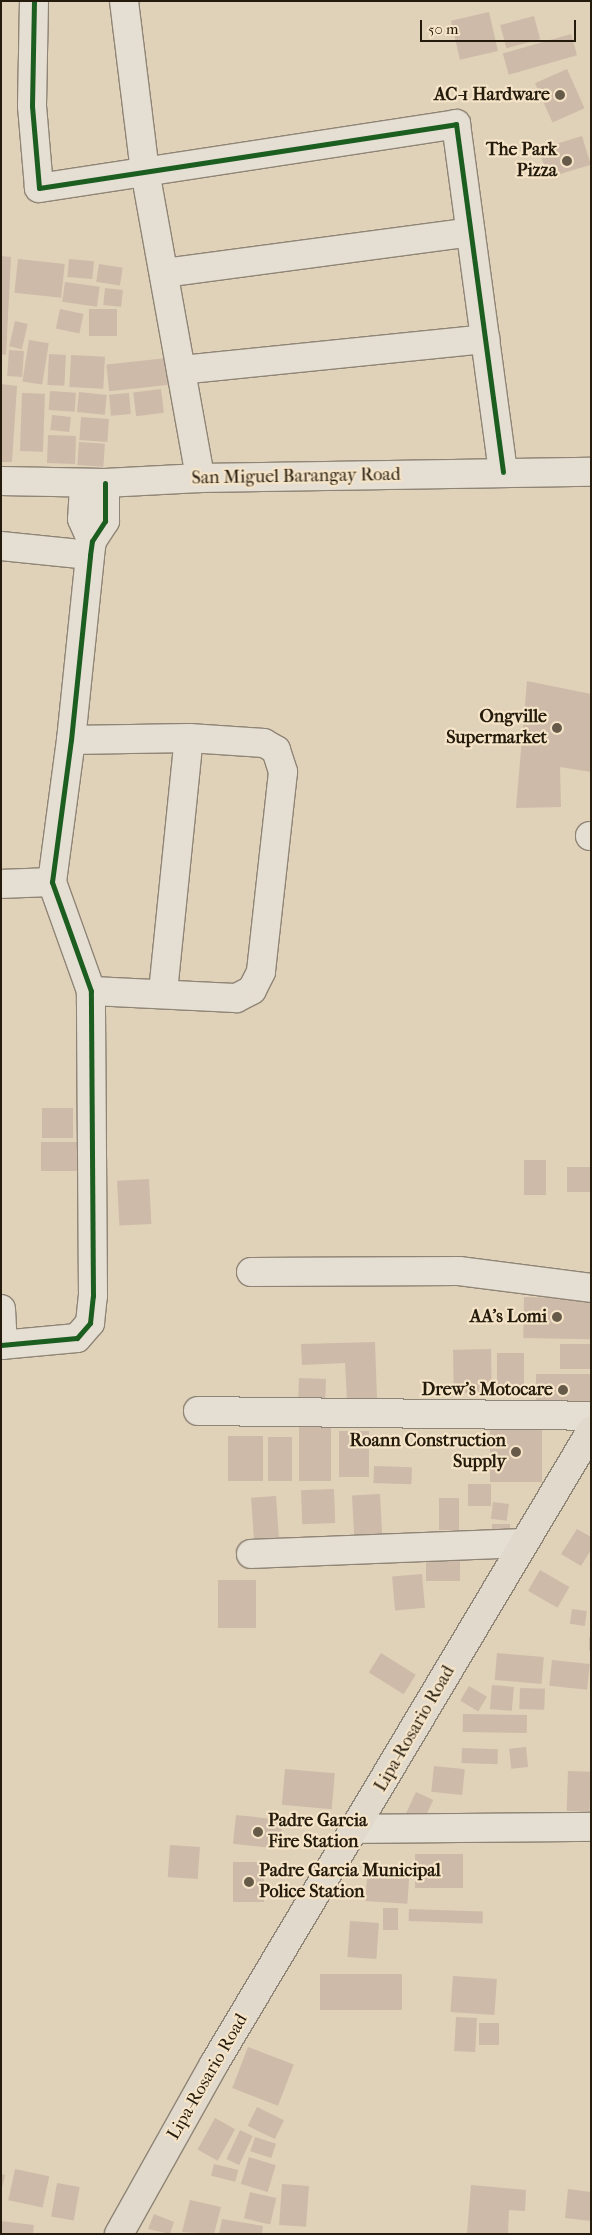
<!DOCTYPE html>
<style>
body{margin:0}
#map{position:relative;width:592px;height:2235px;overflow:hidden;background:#e0d1b9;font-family:"IM FELL French Canon",serif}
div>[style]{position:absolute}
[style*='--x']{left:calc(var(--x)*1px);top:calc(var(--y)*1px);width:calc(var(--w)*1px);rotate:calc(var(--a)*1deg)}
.building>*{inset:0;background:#cebaa8;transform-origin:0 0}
.roads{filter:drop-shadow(1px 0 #8f8576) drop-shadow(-1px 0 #8f8576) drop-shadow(0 1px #8f8576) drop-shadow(0 -1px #8f8576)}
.minor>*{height:28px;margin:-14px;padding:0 14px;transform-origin:14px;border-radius:14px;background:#e5ded2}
.major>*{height:28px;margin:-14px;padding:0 14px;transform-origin:14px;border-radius:14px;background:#e1d9cb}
.cycleway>*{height:5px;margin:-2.5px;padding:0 2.5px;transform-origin:2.5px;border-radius:2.5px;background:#1b5e20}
.dots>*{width:14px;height:14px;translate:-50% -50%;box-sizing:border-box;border:2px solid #f5e4c8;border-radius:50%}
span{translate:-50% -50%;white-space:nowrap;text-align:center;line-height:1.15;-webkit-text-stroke:4.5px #f5e4c8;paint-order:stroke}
.poi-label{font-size:18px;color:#251b0c;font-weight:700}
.right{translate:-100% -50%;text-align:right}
.left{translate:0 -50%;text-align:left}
.street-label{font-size:18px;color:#251b0c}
.frame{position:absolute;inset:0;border:2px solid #251b0c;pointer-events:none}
.scale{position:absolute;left:420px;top:20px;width:156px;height:22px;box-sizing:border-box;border:2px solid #251b0c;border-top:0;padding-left:6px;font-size:15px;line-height:18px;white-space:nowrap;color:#251b0c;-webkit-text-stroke:4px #f5e4c8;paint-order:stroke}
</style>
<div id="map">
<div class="building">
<div style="left:489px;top:12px;width:40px;height:39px;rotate:77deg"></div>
<div style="left:534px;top:16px;width:24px;height:35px;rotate:75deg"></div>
<div style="left:571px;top:34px;width:22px;height:71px;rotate:74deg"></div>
<div style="left:567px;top:69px;width:43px;height:35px;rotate:66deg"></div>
<div style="left:582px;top:136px;width:30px;height:45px;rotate:73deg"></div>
<div style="clip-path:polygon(1px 256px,11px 257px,6px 355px,1px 354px)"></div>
<div style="left:18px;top:259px;width:47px;height:34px;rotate:6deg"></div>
<div style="left:69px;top:259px;width:25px;height:18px;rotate:5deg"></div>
<div style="left:99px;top:264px;width:24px;height:18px;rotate:9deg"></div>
<div style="left:65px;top:282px;width:35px;height:20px;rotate:8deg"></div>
<div style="left:105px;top:288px;width:18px;height:17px;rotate:6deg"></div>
<div style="left:60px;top:309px;width:24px;height:20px;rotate:12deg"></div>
<div style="left:89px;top:309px;width:28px;height:27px"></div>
<div style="left:15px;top:321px;width:13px;height:26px;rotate:13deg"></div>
<div style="left:29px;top:340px;width:20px;height:42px;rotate:9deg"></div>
<div style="left:9px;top:350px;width:15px;height:26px;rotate:4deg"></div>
<div style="left:49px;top:354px;width:17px;height:31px;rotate:3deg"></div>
<div style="left:71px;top:355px;width:34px;height:32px;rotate:3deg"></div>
<div style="left:167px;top:358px;width:27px;height:61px;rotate:84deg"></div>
<div style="clip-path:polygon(1px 384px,17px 386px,12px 462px,1px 462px)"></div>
<div style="left:161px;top:389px;width:24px;height:28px;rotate:83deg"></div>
<div style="left:50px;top:391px;width:26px;height:19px;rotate:4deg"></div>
<div style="left:79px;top:392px;width:28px;height:20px;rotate:6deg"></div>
<div style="left:22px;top:393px;width:23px;height:58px;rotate:2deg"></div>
<div style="left:129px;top:393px;width:21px;height:20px;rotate:85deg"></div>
<div style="left:52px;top:415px;width:19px;height:15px;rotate:6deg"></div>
<div style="left:81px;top:417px;width:28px;height:23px;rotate:4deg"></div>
<div style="left:48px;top:435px;width:28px;height:28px;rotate:2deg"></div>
<div style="left:79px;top:442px;width:26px;height:23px;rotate:4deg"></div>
<div style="clip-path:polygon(527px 681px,591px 694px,591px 772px,560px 767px,561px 807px,516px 808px)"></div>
<div style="left:73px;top:1108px;width:30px;height:31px;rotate:90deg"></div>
<div style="left:41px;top:1142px;width:36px;height:29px"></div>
<div style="left:524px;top:1160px;width:22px;height:35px"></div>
<div style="left:591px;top:1167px;width:25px;height:24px;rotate:90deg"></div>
<div style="left:149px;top:1179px;width:45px;height:32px;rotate:87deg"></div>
<div style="left:524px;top:1297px;width:67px;height:41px;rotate:1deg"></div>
<div style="clip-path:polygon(375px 1342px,377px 1399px,347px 1400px,345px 1363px,302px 1365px,301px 1344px)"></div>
<div style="left:560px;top:1344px;width:31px;height:25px"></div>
<div style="left:491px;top:1349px;width:43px;height:38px;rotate:89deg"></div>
<div style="left:497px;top:1353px;width:27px;height:40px"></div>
<div style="left:536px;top:1374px;width:55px;height:32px"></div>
<div style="left:299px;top:1378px;width:27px;height:21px;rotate:2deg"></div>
<div style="left:299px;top:1420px;width:32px;height:61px"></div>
<div style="left:490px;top:1422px;width:52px;height:60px"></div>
<div style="left:339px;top:1431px;width:30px;height:46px"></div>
<div style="left:228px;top:1436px;width:35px;height:45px"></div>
<div style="left:268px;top:1437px;width:24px;height:44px"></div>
<div style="left:374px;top:1466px;width:38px;height:17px;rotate:2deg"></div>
<div style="left:468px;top:1484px;width:23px;height:22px"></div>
<div style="left:334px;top:1489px;width:34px;height:33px;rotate:88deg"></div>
<div style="left:380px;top:1494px;width:45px;height:28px;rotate:87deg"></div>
<div style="left:276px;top:1496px;width:44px;height:25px;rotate:86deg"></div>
<div style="left:439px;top:1498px;width:20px;height:32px"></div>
<div style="left:493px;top:1502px;width:16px;height:17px;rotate:7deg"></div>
<div style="left:510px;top:1524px;width:12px;height:18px;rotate:90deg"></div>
<div style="clip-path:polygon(577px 1529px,591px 1537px,591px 1550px,581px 1566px,561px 1554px)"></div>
<div style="left:426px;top:1554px;width:34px;height:27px"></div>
<div style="left:540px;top:1570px;width:34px;height:24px;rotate:30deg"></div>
<div style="left:422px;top:1574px;width:34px;height:30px;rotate:85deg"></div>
<div style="left:256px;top:1580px;width:48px;height:38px;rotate:90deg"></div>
<div style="left:572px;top:1609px;width:15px;height:15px;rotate:8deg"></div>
<div style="left:589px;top:1637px;width:2px;height:14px"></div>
<div style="left:381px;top:1653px;width:41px;height:23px;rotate:32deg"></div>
<div style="left:497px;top:1653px;width:47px;height:27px;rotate:5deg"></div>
<div style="left:552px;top:1660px;width:38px;height:26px;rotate:6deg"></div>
<div style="left:492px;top:1685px;width:22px;height:24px;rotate:5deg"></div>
<div style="left:469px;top:1686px;width:21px;height:17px;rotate:31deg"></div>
<div style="left:520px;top:1688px;width:25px;height:21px;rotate:2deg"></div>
<div style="left:463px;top:1714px;width:64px;height:18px;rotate:1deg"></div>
<div style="left:526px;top:1747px;width:20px;height:17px;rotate:84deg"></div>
<div style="left:462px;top:1748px;width:36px;height:15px;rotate:2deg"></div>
<div style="left:434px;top:1766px;width:31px;height:26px;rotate:6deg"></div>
<div style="left:285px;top:1769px;width:50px;height:36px;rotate:5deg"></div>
<div style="left:568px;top:1771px;width:23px;height:40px;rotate:2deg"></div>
<div style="left:416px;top:1792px;width:19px;height:30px;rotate:25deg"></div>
<div style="left:236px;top:1815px;width:47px;height:29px;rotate:6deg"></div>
<div style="left:170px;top:1845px;width:30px;height:32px;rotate:4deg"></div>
<div style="left:415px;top:1854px;width:48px;height:34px"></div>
<div style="left:233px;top:1862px;width:31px;height:40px"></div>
<div style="left:368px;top:1864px;width:42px;height:37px;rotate:4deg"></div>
<div style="left:383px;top:1908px;width:15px;height:22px"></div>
<div style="left:409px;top:1909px;width:74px;height:12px;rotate:2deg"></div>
<div style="left:350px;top:1921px;width:29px;height:36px;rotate:4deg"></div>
<div style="left:402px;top:1974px;width:36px;height:82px;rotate:90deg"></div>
<div style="left:453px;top:1976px;width:44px;height:36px;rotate:4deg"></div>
<div style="left:456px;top:2017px;width:21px;height:34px;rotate:3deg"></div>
<div style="left:479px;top:2023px;width:20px;height:22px"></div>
<div style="left:248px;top:2047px;width:49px;height:44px;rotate:21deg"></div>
<div style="left:257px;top:2107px;width:30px;height:21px;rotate:26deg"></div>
<div style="left:215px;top:2118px;width:23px;height:36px;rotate:29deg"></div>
<div style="left:240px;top:2130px;width:14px;height:32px;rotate:25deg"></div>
<div style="left:255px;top:2137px;width:22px;height:15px;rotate:18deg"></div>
<div style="left:249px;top:2157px;width:28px;height:28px;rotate:17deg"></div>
<div style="left:214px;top:2164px;width:25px;height:12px;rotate:14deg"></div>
<div style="left:15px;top:2169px;width:35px;height:32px;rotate:12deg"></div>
<div style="clip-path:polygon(1px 2174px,5px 2175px,2px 2188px,1px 2188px)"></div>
<div style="left:57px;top:2183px;width:23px;height:34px;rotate:10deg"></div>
<div style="left:282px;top:2184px;width:27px;height:41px;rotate:4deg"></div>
<div style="clip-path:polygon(471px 2185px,526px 2190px,525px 2211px,509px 2210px,508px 2234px,467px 2233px)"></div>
<div style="clip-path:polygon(568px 2189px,591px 2192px,591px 2221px,565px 2218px)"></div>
<div style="left:250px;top:2192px;width:27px;height:27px;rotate:13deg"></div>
<div style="clip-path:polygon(190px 2200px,221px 2207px,214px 2234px,182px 2232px)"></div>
<div style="clip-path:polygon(154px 2214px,174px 2222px,170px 2234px,148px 2229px)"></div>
<div style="clip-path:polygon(222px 2219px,263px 2226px,262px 2234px,219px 2234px)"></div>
<div style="clip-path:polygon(1px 2221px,34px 2225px,33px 2234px,1px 2234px)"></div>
</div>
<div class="roads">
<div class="minor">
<div style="--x:34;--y:1;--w:105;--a:91.1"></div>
<div style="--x:32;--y:106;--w:82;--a:85.1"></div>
<div style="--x:39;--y:188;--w:422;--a:-8.7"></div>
<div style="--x:456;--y:124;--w:351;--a:82.3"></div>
<div style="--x:124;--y:1;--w:171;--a:83"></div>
<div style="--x:145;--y:171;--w:312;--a:79.8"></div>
<div style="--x:164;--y:273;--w:309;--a:-7.6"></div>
<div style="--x:181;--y:370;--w:306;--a:-5.8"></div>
<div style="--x:1;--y:481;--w:104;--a:1.1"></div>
<div style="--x:105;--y:483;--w:95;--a:-3"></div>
<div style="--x:200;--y:478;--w:391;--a:-0.9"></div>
<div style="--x:84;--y:484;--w:35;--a:93"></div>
<div style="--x:82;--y:519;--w:24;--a:66"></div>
<div style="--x:1;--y:546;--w:89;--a:5.8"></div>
<div style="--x:71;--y:740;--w:118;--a:-1"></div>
<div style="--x:189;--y:738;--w:75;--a:3.8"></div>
<div style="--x:264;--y:743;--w:14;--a:30"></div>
<div style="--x:276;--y:750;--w:23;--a:72"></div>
<div style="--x:283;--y:772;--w:201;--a:96.3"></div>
<div style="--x:261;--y:972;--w:20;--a:117"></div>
<div style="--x:252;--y:990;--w:18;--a:153"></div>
<div style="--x:236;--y:998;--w:145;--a:-177.2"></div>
<div style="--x:590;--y:836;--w:1;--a:0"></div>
<div style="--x:1;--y:884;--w:51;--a:-2.2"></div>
<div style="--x:163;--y:992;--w:255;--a:-84.2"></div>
<div style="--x:251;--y:1272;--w:208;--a:-0.3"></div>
<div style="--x:459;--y:1271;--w:133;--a:7.3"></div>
<div style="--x:1;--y:1309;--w:36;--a:87"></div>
<div style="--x:1;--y:1345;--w:76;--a:-5.3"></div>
<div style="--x:77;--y:1338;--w:20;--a:-49"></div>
<div style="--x:90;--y:1323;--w:27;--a:-84"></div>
<div style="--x:93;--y:1296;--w:305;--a:-90.4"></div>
<div style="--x:91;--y:991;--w:116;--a:-109.7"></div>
<div style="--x:52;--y:882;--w:143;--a:-82.4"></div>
<div style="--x:71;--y:740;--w:186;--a:-84.1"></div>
<div style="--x:90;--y:555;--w:14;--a:-82"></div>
<div style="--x:92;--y:541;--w:24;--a:-57"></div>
<div style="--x:105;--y:521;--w:38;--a:-90"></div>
<div style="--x:198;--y:1411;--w:393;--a:0.7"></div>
<div style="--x:251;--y:1554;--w:272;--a:-2.3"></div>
<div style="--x:356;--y:1829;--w:235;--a:-0.5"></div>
</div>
<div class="major">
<div style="--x:119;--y:2234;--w:195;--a:-60.8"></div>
<div style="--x:214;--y:2064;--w:737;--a:-59.22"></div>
</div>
</div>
<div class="cycleway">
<div style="--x:34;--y:1;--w:105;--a:91.1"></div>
<div style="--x:32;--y:106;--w:82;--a:85.1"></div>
<div style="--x:39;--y:188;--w:422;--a:-8.7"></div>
<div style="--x:456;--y:124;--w:351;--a:82.3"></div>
<div style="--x:1;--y:1345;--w:76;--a:-5.3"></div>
<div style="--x:77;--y:1338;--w:20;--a:-49"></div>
<div style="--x:90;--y:1323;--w:27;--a:-84"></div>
<div style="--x:93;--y:1296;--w:305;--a:-90.4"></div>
<div style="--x:91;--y:991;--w:116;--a:-109.7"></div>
<div style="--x:52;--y:882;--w:143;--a:-82.4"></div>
<div style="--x:71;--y:740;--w:186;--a:-84.1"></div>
<div style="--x:90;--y:555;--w:14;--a:-82"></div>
<div style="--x:92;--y:541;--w:24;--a:-57"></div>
<div style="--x:105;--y:521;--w:38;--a:-90"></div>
</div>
<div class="dots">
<div style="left:560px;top:95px;background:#665b49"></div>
<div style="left:567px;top:161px;background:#665b49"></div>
<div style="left:557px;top:728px;background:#665b49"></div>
<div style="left:557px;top:1317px;background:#665b49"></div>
<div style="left:563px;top:1390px;background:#665b49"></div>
<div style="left:516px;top:1452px;background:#665b49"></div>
<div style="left:258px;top:1832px;background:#665b49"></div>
<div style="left:249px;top:1882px;background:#665b49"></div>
</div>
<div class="poi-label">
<span class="right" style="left:550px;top:95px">AC-1 Hardware</span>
<span class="right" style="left:557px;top:161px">The Park<br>Pizza</span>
<span class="right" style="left:547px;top:728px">Ongville<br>Supermarket</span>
<span class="right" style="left:547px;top:1317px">AA's Lomi</span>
<span class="right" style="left:553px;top:1390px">Drew's Motocare</span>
<span class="right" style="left:506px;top:1452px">Roann Construction<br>Supply</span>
<span class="left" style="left:268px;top:1832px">Padre Garcia<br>Fire Station</span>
<span class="left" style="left:259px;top:1882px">Padre Garcia Municipal<br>Police Station</span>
</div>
<div class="street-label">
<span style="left:296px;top:477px;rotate:-1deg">San Miguel Barangay Road</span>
<span style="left:415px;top:1729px;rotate:-60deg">Lipa-Rosario Road</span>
<span style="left:208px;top:2077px;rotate:-60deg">Lipa-Rosario Road</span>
</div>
<div class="frame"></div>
<div class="scale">50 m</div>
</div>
